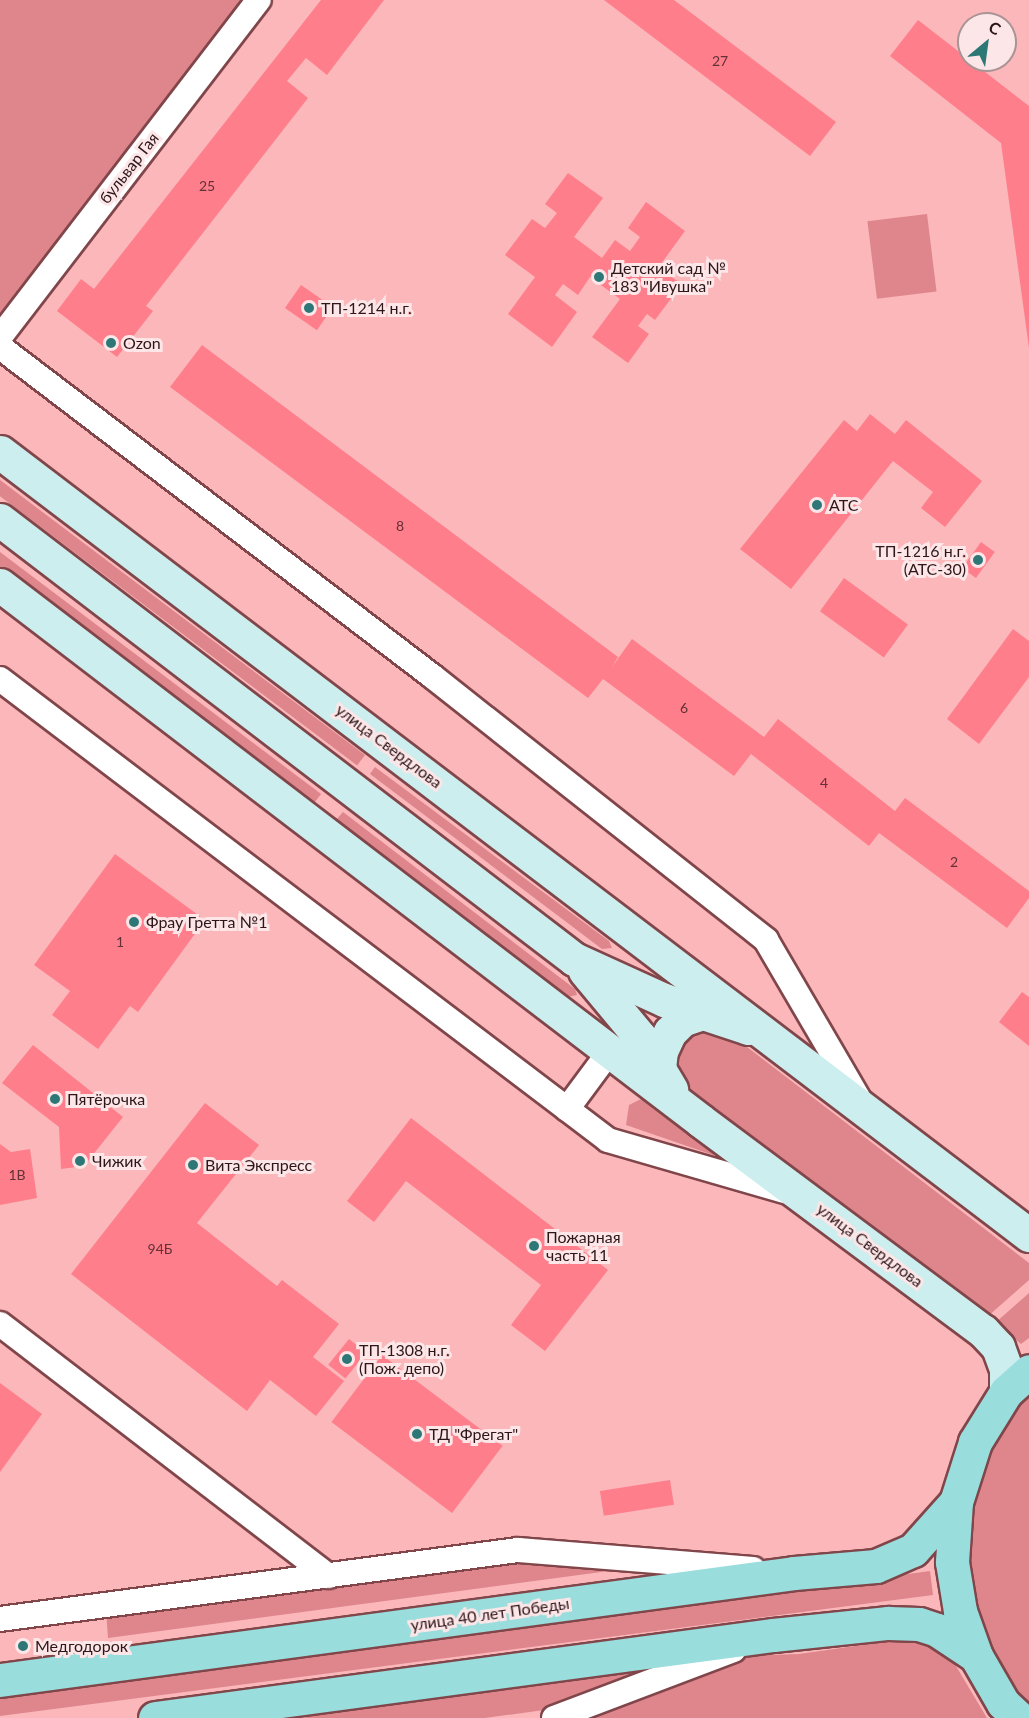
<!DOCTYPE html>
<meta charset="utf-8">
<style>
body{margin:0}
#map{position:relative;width:1029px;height:1718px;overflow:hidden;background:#fbb7ba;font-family:Lato,sans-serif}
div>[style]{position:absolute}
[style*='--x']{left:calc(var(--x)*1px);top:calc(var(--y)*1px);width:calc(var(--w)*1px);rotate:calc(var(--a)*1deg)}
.green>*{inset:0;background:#de868c;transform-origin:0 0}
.building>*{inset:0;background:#fe7f8b;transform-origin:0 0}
.roads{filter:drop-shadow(2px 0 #80464a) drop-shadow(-2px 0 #80464a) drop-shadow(0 2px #80464a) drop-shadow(0 -2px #80464a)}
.minor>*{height:24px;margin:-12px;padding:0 12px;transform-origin:12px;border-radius:12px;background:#fff}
.secondary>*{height:33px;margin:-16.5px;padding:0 16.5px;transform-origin:16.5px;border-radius:16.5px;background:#cee}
.primary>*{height:33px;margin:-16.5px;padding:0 16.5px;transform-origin:16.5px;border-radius:16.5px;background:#9dd}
.dots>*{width:16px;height:16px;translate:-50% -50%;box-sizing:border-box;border:3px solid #fce6e7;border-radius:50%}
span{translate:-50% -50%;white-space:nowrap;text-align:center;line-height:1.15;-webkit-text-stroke:6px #fce6e7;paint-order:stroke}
.number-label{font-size:14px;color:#623035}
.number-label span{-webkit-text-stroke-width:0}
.street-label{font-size:16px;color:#2e1618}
.poi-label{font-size:16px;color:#2e1618}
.left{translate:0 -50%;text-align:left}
.right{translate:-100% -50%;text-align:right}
.north{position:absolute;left:957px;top:12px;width:60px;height:60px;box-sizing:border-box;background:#fce6e7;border:2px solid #aa9394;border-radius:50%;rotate:29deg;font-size:16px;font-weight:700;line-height:24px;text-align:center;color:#2e1618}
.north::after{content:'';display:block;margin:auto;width:21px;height:27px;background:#2d7777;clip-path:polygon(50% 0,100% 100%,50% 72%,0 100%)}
</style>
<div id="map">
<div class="green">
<div style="clip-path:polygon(0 0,249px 0,0 321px)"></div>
<div style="left:927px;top:214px;width:78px;height:60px;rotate:83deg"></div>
<div style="left:0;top:480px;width:457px;height:13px;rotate:37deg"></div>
<div style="left:0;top:552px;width:402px;height:14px;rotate:37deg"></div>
<div style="clip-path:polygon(375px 767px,609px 941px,612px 948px,602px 949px,370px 774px)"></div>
<div style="clip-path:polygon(343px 812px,575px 989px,577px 995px,567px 997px,336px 820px)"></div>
<div style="clip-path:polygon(721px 1027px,1029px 1263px,1029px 1280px,987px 1317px,672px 1077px,671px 1045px,684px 1029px)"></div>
<div style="clip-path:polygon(643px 1098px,715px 1152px,713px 1155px,626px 1125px,629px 1105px)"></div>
<div style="clip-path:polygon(1029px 1293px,1029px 1338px,1021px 1344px,995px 1323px)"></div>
<div style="clip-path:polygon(1029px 1385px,1029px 1713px,979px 1642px,962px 1574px,965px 1504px,989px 1439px)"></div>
<div style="clip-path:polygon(503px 1556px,646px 1566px,108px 1638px,106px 1610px)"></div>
<div style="clip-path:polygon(930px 1571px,933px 1595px,0 1716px,0 1698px)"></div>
<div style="clip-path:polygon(918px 1637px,950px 1656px,987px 1718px,588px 1718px,738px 1656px,799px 1654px)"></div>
<div style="clip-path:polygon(663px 1661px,544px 1710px,485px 1718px,305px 1718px,304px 1708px)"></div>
</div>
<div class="building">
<div style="clip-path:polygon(321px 0,384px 0,327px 75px,306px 58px,287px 81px,308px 98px,146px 306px,153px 311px,117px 357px,57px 311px,81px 279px,94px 289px)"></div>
<div style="clip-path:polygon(604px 0,674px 0,836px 122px,810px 156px)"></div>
<div style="clip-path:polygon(918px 20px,1029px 106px,1029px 348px,1001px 143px,890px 56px)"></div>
<div style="clip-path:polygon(568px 173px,603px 198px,574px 237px,602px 258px,615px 240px,630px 251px,640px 237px,628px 228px,646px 202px,685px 231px,658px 268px,682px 284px,655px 320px,647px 314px,638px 326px,649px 334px,628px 363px,592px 337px,620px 299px,590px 277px,578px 295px,563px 284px,555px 295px,577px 312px,552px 347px,508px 314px,535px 277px,505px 255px,532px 219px,545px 228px,557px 213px,545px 204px)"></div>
<div style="left:301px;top:285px;width:39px;height:28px;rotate:35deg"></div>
<div style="clip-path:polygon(202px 345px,618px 657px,612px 667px,632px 639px,764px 737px,778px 719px,895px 811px,905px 798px,1029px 891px,1029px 898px,1007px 928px,879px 833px,869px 846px,751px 754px,734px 776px,603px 679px,588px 698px,170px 387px)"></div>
<div style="clip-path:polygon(870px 414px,895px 434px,906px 420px,982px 481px,945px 527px,921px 508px,933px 492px,893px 461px,791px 589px,740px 549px,844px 420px,857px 431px)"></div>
<div style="left:981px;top:542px;width:17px;height:32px;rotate:36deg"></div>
<div style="left:844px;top:578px;width:79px;height:41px;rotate:36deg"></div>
<div style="clip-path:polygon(1013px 629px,1029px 641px,1029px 677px,979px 744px,947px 719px)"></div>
<div style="clip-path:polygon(115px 854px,205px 920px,138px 1012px,130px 1006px,98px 1049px,52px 1015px,70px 991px,34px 965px)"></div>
<div style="clip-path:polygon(1022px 992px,1029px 997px,1029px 1046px,999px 1022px)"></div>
<div style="clip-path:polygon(33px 1045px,123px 1117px,84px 1166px,61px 1169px,59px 1127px,2px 1083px)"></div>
<div style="clip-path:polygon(205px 1103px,259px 1145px,197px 1223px,277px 1286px,282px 1280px,339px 1324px,313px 1357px,344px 1381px,316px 1416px,270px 1380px,247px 1411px,71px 1274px)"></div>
<div style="clip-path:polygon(411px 1118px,608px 1270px,545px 1351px,511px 1325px,541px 1285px,406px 1181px,374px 1222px,347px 1201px)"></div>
<div style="clip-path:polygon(0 1144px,11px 1152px,30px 1149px,37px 1198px,0 1205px)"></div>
<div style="left:349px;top:1339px;width:22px;height:33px;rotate:39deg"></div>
<div style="left:382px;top:1355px;width:151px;height:84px;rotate:37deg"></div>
<div style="clip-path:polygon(0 1383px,42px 1414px,0 1472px)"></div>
<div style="left:670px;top:1480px;width:25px;height:71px;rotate:81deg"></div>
</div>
<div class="roads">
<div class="minor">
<div style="--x:0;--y:337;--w:425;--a:-52.5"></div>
<div style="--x:0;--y:347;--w:543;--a:37.29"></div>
<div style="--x:432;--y:676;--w:426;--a:38.3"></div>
<div style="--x:766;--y:940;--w:186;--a:59.7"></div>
<div style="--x:0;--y:679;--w:763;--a:37.17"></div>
<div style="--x:608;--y:1140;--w:184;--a:16.1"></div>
<div style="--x:567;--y:1109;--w:72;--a:-53.4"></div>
<div style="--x:0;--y:1324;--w:414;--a:37.5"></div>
<div style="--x:0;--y:1619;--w:523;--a:-7.59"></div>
<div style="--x:518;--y:1550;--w:236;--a:4.6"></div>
<div style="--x:554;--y:1718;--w:192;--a:-20.7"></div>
</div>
<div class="secondary">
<div style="--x:0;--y:452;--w:1293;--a:37.27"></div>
<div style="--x:0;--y:520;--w:723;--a:37.41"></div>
<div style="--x:574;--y:959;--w:99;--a:24.5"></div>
<div style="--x:664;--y:1000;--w:89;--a:18.4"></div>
<div style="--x:0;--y:585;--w:882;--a:37.4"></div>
<div style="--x:701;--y:1121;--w:352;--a:36.7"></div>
<div style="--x:983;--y:1331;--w:22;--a:47"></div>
<div style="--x:998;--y:1347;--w:23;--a:70"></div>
<div style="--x:1006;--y:1369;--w:23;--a:90"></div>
<div style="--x:585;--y:971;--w:86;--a:50.2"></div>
<div style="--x:640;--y:1037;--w:61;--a:59.2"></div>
<div style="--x:659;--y:1069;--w:18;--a:-84"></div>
<div style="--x:661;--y:1051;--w:21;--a:-65"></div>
<div style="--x:670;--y:1032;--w:17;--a:-45"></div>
<div style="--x:682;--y:1020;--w:21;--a:-19"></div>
</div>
<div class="primary">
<div style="--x:0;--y:1680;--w:801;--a:-7.67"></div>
<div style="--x:794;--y:1573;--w:82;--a:-4.9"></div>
<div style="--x:876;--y:1566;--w:40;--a:-23.4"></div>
<div style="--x:913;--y:1550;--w:64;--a:-48.1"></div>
<div style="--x:155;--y:1718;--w:624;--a:-7.65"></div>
<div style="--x:773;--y:1635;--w:116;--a:-6"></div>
<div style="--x:888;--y:1623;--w:31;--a:2"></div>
<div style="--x:919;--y:1624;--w:19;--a:18"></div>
<div style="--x:937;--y:1630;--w:47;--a:33.7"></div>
<div style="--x:1019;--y:1718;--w:22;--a:-137"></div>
<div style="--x:1003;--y:1703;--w:54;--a:-119.9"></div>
<div style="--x:976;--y:1656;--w:48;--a:-109.6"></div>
<div style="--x:960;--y:1611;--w:50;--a:-99.3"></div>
<div style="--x:952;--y:1562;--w:60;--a:-86.2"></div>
<div style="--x:956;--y:1502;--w:63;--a:-72.4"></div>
<div style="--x:975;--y:1442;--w:59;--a:-58.2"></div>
<div style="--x:1006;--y:1392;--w:31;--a:-42"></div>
</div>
</div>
<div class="dots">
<div style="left:599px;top:277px;background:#2d7777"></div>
<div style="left:309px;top:308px;background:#2d7777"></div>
<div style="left:111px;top:343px;background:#2d7777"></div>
<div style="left:817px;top:505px;background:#2d7777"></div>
<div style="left:978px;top:560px;background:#2d7777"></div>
<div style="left:134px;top:922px;background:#2d7777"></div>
<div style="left:55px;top:1099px;background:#2d7777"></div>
<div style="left:80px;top:1161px;background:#2d7777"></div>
<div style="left:193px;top:1165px;background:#2d7777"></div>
<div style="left:534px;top:1246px;background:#2d7777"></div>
<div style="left:347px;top:1359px;background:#2d7777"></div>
<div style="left:417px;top:1434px;background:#2d7777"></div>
<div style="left:23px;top:1646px;background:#2d7777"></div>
</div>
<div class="number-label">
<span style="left:720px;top:61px">27</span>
<span style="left:207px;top:186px">25</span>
<span style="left:400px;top:526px">8</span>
<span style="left:684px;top:708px">6</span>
<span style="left:824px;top:783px">4</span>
<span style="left:954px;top:862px">2</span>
<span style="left:120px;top:942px">1</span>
<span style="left:17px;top:1175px">1В</span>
<span style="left:160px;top:1249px">94Б</span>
</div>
<div class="street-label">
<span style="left:129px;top:168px;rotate:-52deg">бульвар Гая</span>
<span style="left:389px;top:746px;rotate:37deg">улица Свердлова</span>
<span style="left:870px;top:1245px;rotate:37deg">улица Свердлова</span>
<span style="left:490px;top:1614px;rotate:-8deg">улица 40 лет Победы</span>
</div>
<div class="poi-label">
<span class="left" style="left:611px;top:277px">Детский сад №<br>183 "Ивушка"</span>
<span class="left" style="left:321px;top:308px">ТП-1214 н.г.</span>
<span class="left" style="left:123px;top:343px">Ozon</span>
<span class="left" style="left:829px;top:505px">АТС</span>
<span class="right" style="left:966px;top:560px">ТП-1216 н.г.<br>(АТС-30)</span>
<span class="left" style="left:146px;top:922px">Фрау Гретта №1</span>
<span class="left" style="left:67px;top:1099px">Пятёрочка</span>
<span class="left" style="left:92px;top:1161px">Чижик</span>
<span class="left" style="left:205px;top:1165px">Вита Экспресс</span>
<span class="left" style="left:546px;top:1246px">Пожарная<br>часть 11</span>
<span class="left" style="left:359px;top:1359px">ТП-1308 н.г.<br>(Пож. депо)</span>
<span class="left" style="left:429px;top:1434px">ТД "Фрегат"</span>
<span class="left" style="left:35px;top:1646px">Медгодорок</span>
</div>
<div class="north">С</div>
</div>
